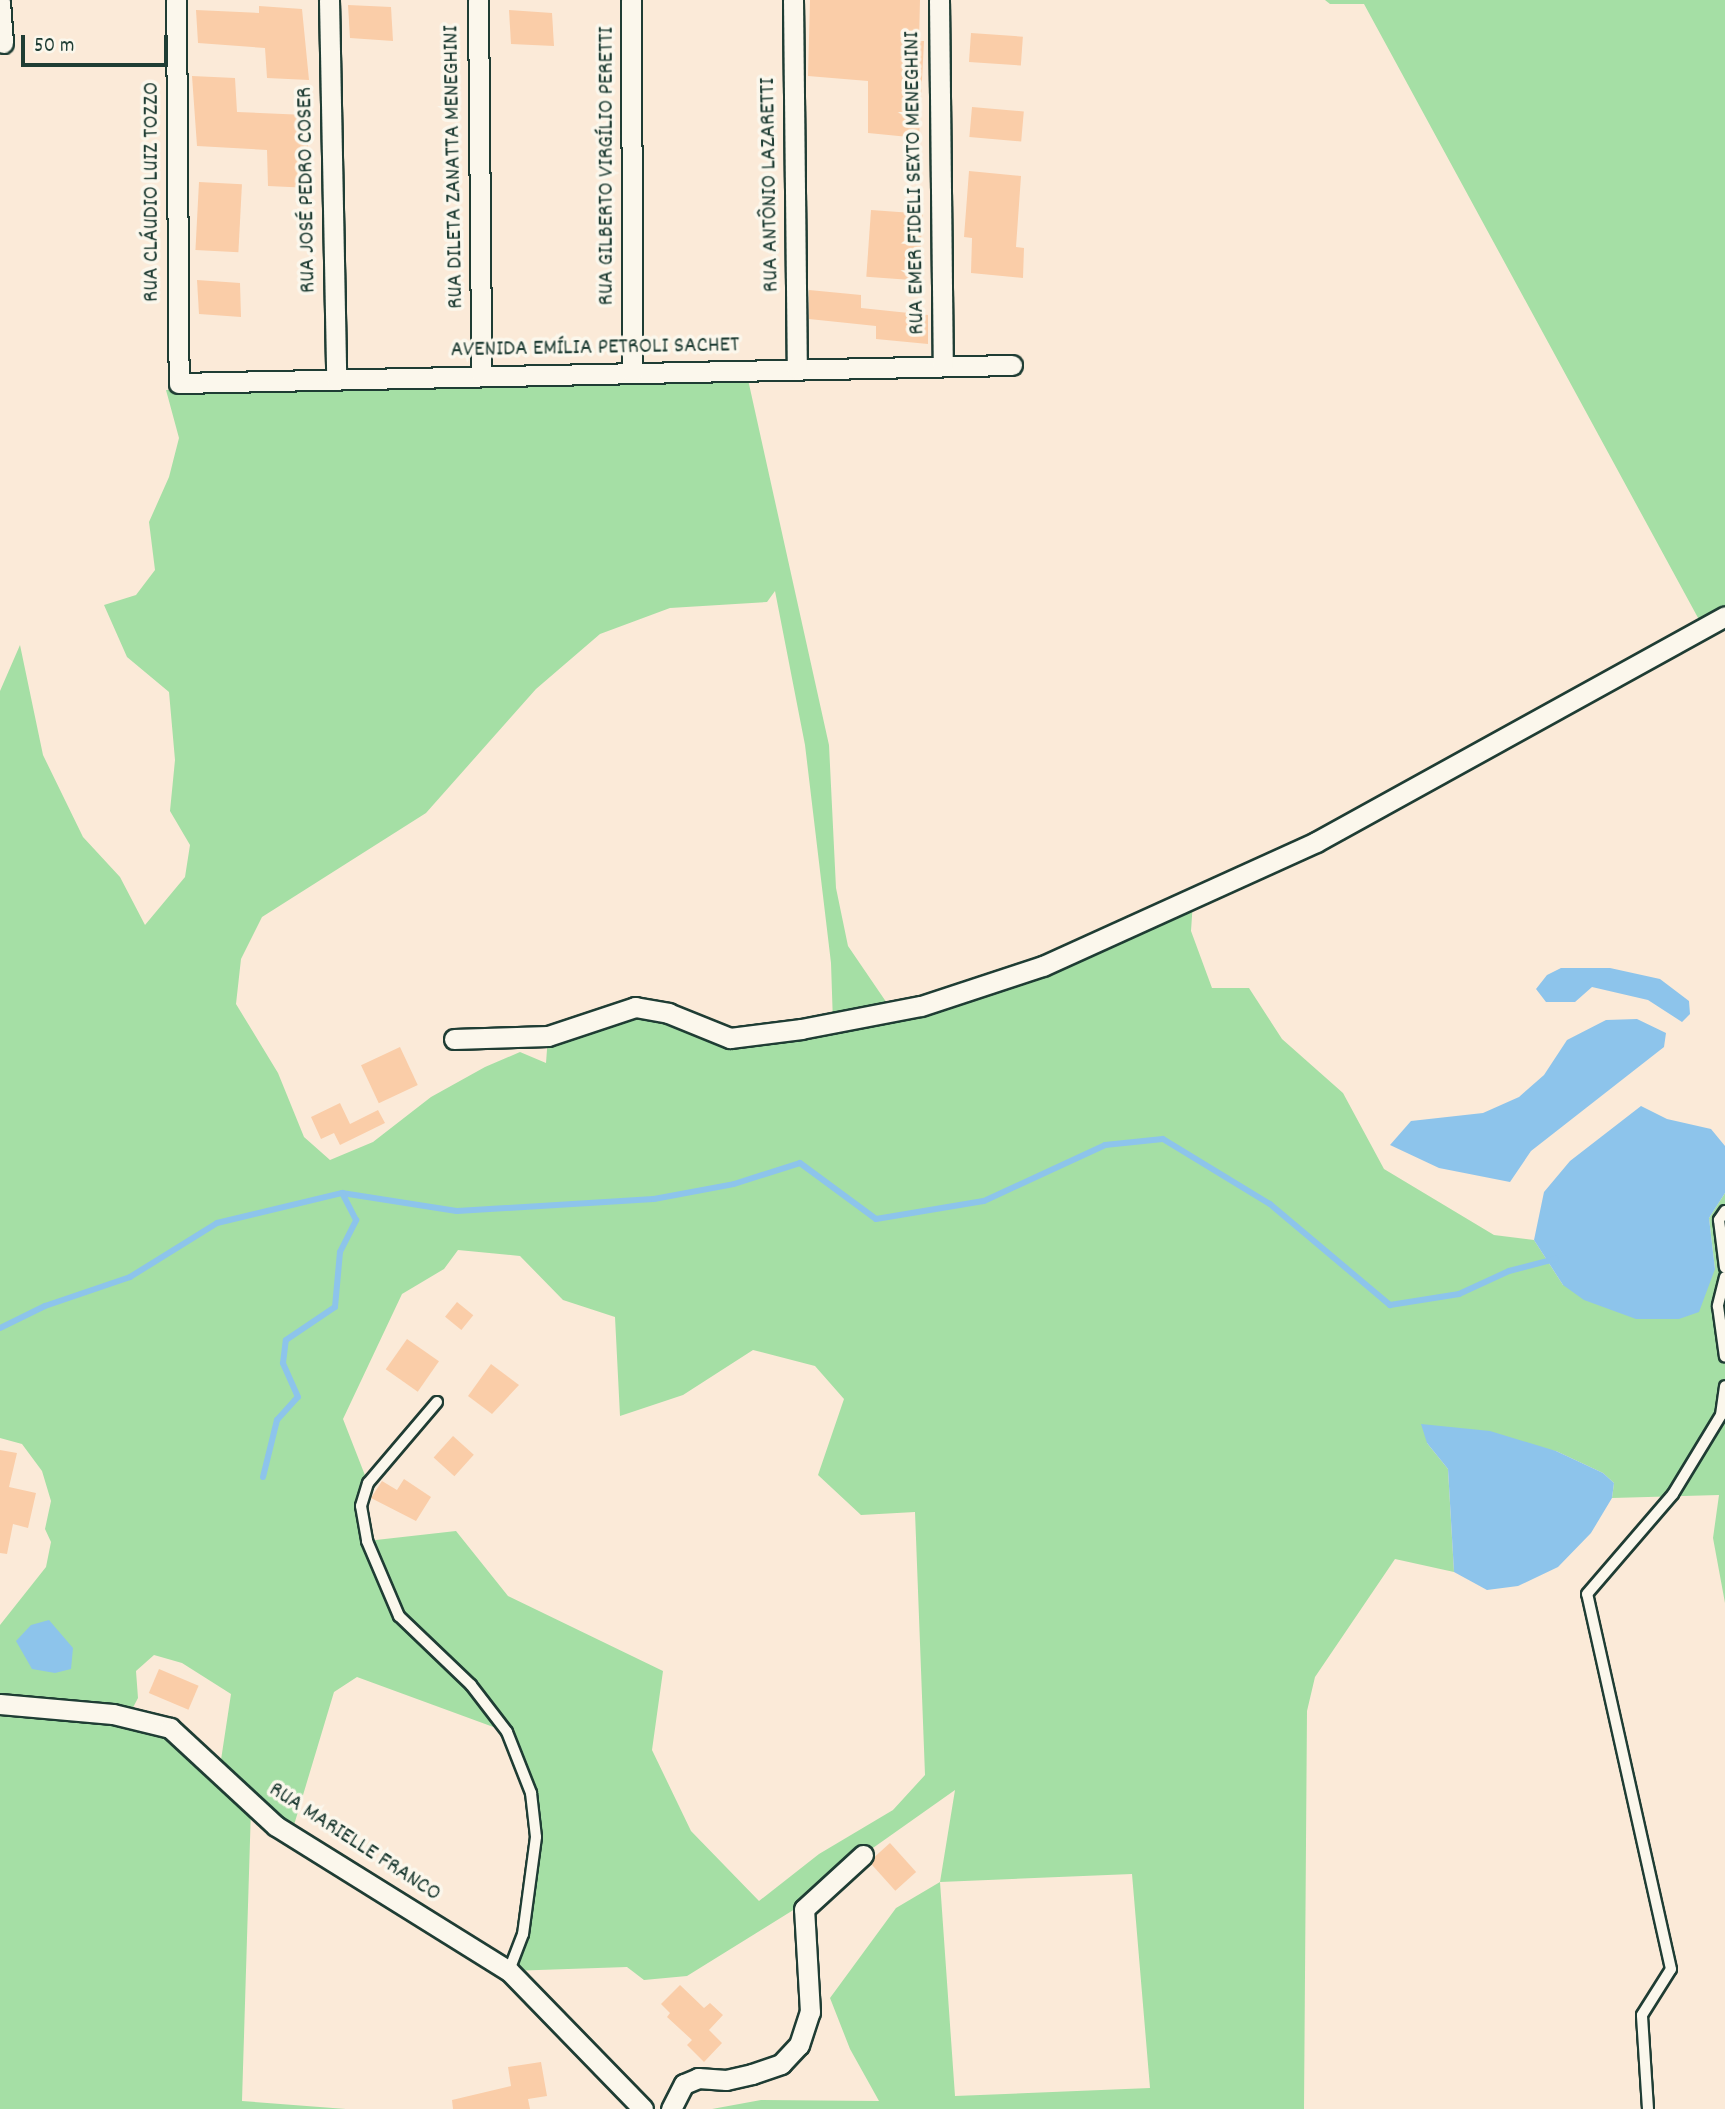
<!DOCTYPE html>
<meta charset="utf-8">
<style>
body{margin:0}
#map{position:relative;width:1725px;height:2109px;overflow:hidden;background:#fbead8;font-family:Dekko,sans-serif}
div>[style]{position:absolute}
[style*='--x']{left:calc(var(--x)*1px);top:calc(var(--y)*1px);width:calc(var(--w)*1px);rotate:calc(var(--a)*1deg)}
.green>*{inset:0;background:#a5dfa5}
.water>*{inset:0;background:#8dc4eb}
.stream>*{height:6px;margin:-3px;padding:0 3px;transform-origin:3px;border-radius:3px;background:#8dc4eb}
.building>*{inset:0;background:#facda8;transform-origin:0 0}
.roads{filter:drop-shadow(2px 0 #1f3d34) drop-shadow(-2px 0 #1f3d34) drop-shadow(0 2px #1f3d34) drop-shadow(0 -2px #1f3d34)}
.service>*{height:10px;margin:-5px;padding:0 5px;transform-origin:5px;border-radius:5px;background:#fbf7ec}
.minor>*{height:19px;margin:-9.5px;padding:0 9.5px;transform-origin:9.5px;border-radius:9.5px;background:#fbf7ec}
span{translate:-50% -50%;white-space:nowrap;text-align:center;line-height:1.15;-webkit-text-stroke:7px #fbf7ec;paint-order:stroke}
.street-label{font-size:23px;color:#1f3d34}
.scale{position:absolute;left:21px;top:35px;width:147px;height:32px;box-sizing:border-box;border:4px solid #1f3d34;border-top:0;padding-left:9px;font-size:21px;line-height:24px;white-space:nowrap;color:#1f3d34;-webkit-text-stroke:5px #fbf7ec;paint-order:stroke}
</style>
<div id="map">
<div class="green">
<div style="clip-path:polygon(1325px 0,1725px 0,1725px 616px,1703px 627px,1364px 4px,1330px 4px)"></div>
<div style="clip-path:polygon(evenodd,747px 375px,829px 745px,836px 888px,848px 946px,893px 1012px,1193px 901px,1191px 931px,1212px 988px,1249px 988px,1282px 1039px,1343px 1093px,1384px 1169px,1494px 1235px,1534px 1240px,1563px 1285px,1715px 1269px,1709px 1218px,1725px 1193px,1725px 1603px,1713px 1538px,1719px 1495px,1612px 1498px,1614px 1483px,1603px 1473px,1556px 1451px,1427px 1443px,1448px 1469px,1454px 1572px,1395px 1559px,1315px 1677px,1307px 1711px,1304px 2109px,712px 2109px,761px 2100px,879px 2101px,850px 2049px,830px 1998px,896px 1908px,940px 1882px,955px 1790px,863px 1855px,811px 1899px,687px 1976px,644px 1980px,627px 1967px,509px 1971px,523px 1934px,536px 1837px,531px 1793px,507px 1732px,357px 1677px,334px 1692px,291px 1835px,251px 1808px,242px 2101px,346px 2109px,0 2109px,0 1625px,46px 1567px,51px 1542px,45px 1529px,51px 1501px,42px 1471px,22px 1444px,0 1438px,0 691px,20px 645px,43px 755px,83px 837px,120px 877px,145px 925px,185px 877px,190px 845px,170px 811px,175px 760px,169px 692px,127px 657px,104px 605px,136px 595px,155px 570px,149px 522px,169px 477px,179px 438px,166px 390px,747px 375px,775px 591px,805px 745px,831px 963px,833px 1023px,730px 1038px,635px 1007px,548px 1036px,546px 1063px,520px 1052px,485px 1067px,431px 1097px,373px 1142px,330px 1160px,304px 1137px,278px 1073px,236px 1004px,241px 959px,262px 917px,426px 813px,536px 689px,600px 634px,670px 608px,767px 602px,775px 591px,747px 375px,458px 1250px,520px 1256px,563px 1300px,615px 1317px,620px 1416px,683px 1395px,753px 1350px,815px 1366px,844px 1399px,818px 1475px,861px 1515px,915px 1512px,925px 1775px,893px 1810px,819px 1854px,759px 1901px,691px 1831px,652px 1750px,663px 1671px,508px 1596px,456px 1531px,367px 1541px,361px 1506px,368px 1483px,343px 1419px,402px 1294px,444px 1269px,458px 1250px,747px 375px,154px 1655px,182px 1663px,231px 1694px,219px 1773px,170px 1728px,128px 1717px,138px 1698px,136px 1671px,154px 1655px,747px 375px,1132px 1874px,1150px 2088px,955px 2096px,940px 1882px,1132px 1874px)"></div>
</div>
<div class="water">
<div style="clip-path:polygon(1561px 968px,1610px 968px,1660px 979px,1689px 1001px,1690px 1014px,1682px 1022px,1648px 1000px,1592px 987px,1575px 1002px,1546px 1002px,1536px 989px,1547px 975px)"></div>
<div style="clip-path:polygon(1637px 1019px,1666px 1033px,1664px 1047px,1531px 1151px,1510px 1182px,1439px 1168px,1390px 1145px,1411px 1121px,1483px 1113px,1519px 1097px,1544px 1075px,1567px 1040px,1606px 1020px)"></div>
<div style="clip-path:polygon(1641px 1106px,1667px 1119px,1711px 1129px,1725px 1146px,1725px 1193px,1709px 1218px,1715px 1269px,1699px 1312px,1679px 1319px,1636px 1319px,1584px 1300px,1563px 1285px,1534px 1240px,1544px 1192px,1570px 1161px)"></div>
<div style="clip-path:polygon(1421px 1424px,1490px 1431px,1556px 1451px,1603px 1473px,1614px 1483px,1612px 1498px,1591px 1533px,1558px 1567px,1518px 1586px,1487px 1590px,1454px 1572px,1448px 1469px,1427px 1443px)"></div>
<div style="clip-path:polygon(49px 1620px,73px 1648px,71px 1669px,55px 1673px,32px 1669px,16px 1641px,31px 1625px)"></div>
</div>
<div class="stream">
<div style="--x:0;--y:1328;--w:50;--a:-26.1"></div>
<div style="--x:45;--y:1306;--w:90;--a:-18.8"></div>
<div style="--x:130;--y:1277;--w:102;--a:-31.8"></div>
<div style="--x:217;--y:1223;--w:129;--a:-13.5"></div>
<div style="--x:342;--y:1193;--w:116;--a:8.9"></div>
<div style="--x:457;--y:1211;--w:197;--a:-3.5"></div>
<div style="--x:654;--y:1199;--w:81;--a:-10.6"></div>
<div style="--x:734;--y:1184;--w:69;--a:-17.7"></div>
<div style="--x:800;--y:1163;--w:94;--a:36.4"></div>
<div style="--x:876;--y:1219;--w:109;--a:-9.5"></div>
<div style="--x:984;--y:1201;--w:133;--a:-24.8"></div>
<div style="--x:1105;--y:1145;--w:58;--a:-5.9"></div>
<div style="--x:1163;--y:1139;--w:125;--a:31.3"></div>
<div style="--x:1270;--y:1204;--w:157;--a:40.1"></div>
<div style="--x:1390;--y:1305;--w:70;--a:-9.1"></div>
<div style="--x:1459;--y:1294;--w:55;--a:-24.7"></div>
<div style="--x:1509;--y:1271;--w:48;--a:-14.6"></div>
<div style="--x:263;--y:1477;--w:59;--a:-76.2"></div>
<div style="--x:277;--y:1420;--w:31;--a:-48"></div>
<div style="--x:298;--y:1397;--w:37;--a:-114"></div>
<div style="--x:283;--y:1363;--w:23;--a:-83"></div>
<div style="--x:286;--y:1340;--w:59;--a:-34"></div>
<div style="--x:335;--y:1307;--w:55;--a:-84.8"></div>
<div style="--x:340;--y:1252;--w:36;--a:-63"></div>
<div style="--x:356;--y:1220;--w:30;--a:-117"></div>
</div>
<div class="building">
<div style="clip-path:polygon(810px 0,920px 0,919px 41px,924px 41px,919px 138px,868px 133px,868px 81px,808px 76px)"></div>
<div style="clip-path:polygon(348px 5px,391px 7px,393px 41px,350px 38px)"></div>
<div style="clip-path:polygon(259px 6px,302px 9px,309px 80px,267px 78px,265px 48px,198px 43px,196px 10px,259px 13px)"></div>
<div style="clip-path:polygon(509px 10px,552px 13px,554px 46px,511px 44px)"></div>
<div style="left:971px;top:33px;width:52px;height:29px;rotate:4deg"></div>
<div style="clip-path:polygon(192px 76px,235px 78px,237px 112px,306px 115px,311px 188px,268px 186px,267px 150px,197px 146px)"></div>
<div style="left:972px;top:107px;width:52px;height:30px;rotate:5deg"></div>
<div style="clip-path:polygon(969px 171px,1021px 176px,1016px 247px,1024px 248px,1023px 278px,971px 273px,972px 238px,964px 237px)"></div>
<div style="left:199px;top:182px;width:43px;height:68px;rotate:3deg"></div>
<div style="left:871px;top:210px;width:52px;height:67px;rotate:4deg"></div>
<div style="clip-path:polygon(197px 280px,240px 283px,241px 317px,199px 314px)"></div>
<div style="clip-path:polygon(809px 290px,861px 295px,861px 308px,928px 315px,928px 344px,876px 339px,876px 326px,809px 319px)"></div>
<div style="left:400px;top:1047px;width:42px;height:43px;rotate:65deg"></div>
<div style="clip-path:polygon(340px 1103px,350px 1124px,378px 1110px,385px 1123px,340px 1145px,334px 1133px,321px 1139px,311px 1117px)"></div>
<div style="left:457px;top:1302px;width:21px;height:19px;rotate:39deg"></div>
<div style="left:407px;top:1339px;width:39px;height:37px;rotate:35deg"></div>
<div style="clip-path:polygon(491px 1364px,519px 1385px,492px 1414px,468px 1396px)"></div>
<div style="left:453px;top:1436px;width:28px;height:29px;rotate:42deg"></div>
<div style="clip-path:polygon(0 1450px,17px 1453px,9px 1487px,36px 1493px,28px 1528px,13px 1524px,7px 1554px,0 1553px)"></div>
<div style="clip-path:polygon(404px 1479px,431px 1497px,416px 1521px,371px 1498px,382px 1481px,397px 1490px)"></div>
<div style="left:159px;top:1669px;width:43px;height:26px;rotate:23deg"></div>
<div style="left:890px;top:1843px;width:39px;height:28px;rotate:48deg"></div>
<div style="clip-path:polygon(680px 1985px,704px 2008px,710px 2003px,723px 2015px,709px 2030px,722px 2043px,704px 2062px,687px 2045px,692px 2040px,667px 2017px,670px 2013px,661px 2004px)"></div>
<div style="clip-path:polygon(541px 2062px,547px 2096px,528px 2099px,530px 2109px,453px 2109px,452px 2100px,511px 2086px,508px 2067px)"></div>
</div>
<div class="roads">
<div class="service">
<div style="--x:1725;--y:1211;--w:11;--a:124"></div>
<div style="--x:1719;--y:1220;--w:48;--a:82.9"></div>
<div style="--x:1725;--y:1277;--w:30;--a:104"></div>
<div style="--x:1718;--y:1306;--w:51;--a:82.2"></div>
<div style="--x:437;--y:1402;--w:106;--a:130.4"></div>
<div style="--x:368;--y:1483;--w:24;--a:107"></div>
<div style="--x:361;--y:1506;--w:36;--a:80"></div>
<div style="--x:367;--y:1541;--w:82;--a:66.9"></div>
<div style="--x:399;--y:1616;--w:100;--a:43.8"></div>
<div style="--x:471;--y:1685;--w:59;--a:52.5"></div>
<div style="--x:507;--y:1732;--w:66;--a:68.5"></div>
<div style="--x:531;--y:1793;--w:44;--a:83.5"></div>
<div style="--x:536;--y:1837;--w:98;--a:97.6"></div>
<div style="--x:523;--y:1934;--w:40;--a:111"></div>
<div style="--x:1648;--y:2109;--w:94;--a:-93.7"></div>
<div style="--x:1642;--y:2015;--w:54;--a:-57.8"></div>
<div style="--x:1671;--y:1969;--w:384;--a:-102.6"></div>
<div style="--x:1587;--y:1594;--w:132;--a:-49.3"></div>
<div style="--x:1673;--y:1494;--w:92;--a:-58.7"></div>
<div style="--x:1721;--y:1415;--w:29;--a:-82"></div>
</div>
<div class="minor">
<div style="--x:176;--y:0;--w:383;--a:89.6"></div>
<div style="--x:179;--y:383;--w:833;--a:-1.24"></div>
<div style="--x:329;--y:0;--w:380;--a:88.9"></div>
<div style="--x:478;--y:0;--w:376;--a:89.5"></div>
<div style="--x:631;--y:0;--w:373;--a:89.8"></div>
<div style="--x:793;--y:0;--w:369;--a:89.4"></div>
<div style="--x:939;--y:0;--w:366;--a:89.4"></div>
<div style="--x:0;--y:2;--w:41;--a:85.8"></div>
<div style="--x:454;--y:1039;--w:94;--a:-1.8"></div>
<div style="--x:548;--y:1036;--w:92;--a:-18.4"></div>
<div style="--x:635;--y:1007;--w:34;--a:10"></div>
<div style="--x:668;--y:1013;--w:67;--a:22"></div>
<div style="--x:730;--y:1038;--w:72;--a:-7.2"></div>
<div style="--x:801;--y:1029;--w:122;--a:-10.9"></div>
<div style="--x:921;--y:1006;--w:128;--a:-18.2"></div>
<div style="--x:1043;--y:966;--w:300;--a:-24.4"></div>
<div style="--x:1316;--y:842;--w:467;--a:-28.9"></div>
<div style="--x:0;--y:1704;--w:113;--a:5.1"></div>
<div style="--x:113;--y:1714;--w:59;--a:13.8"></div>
<div style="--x:170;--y:1728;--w:144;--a:42.8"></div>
<div style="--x:276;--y:1826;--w:274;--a:31.9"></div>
<div style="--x:509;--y:1971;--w:192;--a:45.8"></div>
<div style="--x:671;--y:2109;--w:28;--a:-63"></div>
<div style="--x:684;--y:2084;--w:15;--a:-23"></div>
<div style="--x:698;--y:2078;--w:28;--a:4"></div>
<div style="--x:726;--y:2080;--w:27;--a:-13"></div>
<div style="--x:752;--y:2074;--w:31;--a:-19"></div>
<div style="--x:781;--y:2064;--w:26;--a:-47"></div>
<div style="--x:799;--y:2045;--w:35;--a:-72"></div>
<div style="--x:810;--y:2012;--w:103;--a:-93.3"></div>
<div style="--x:804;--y:1909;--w:80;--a:-42.5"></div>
</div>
</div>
<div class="street-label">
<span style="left:608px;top:166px;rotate:-90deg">RUA GILBERTO VIRGÍLIO PERETTI</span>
<span style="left:455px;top:167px;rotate:-91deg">RUA DILETA ZANATTA MENEGHINI</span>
<span style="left:916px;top:183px;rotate:-91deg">RUA EMER FIDELI SEXTO MENEGHINI</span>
<span style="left:771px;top:185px;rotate:-91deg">RUA ANTÔNIO LAZARETTI</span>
<span style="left:308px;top:190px;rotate:-91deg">RUA JOSÉ PEDRO COSER</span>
<span style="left:153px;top:192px;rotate:-90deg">RUA CLÁUDIO LUIZ TOZZO</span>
<span style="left:595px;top:349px;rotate:-1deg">AVENIDA EMÍLIA PETROLI SACHET</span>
<span style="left:354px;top:1843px;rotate:33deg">RUA MARIELLE FRANCO</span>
</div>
<div class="scale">50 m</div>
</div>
